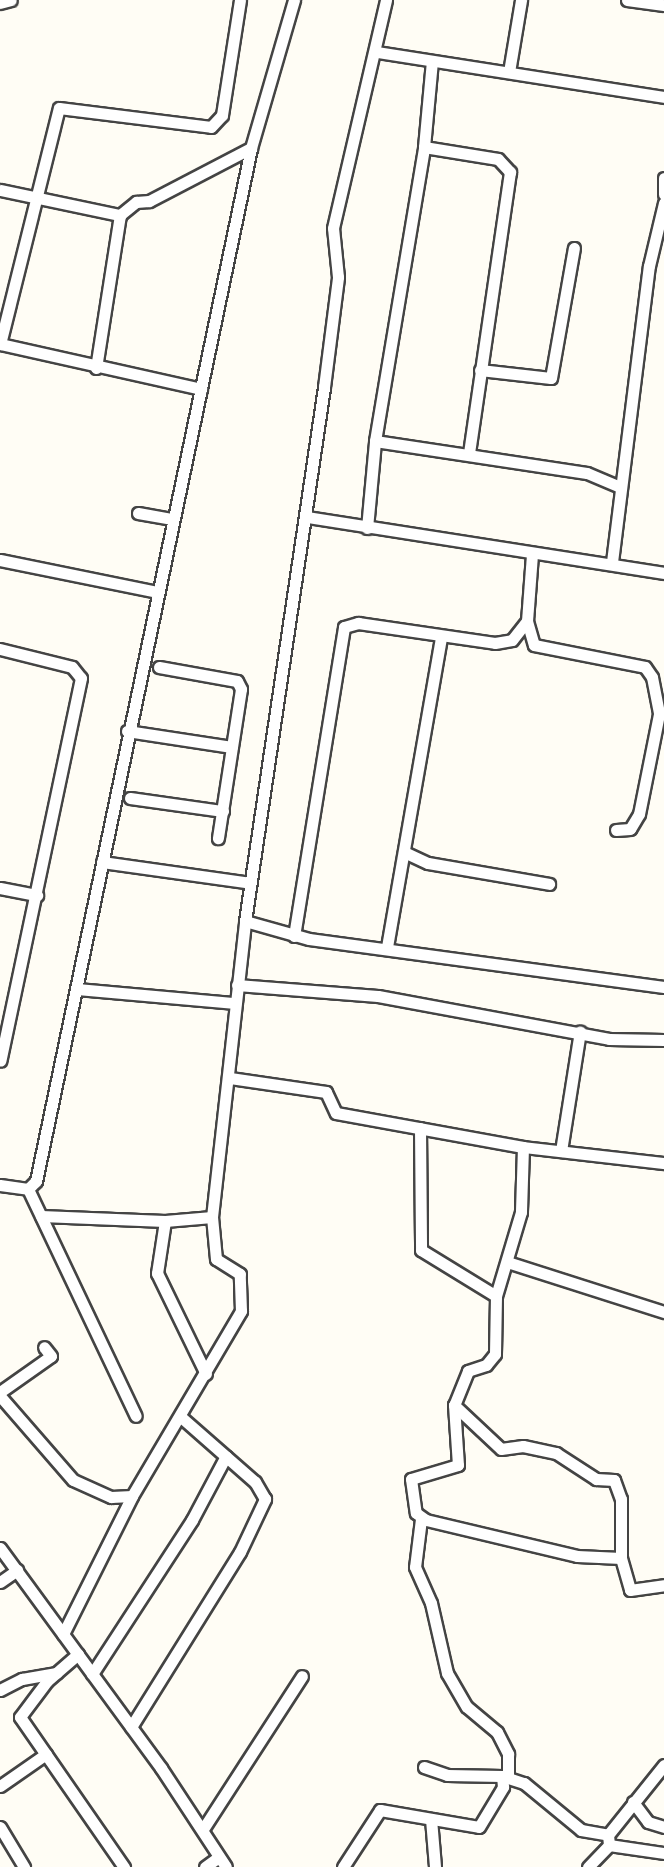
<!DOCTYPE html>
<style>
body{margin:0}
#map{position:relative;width:664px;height:1867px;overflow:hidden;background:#fffdf5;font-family:Georgia,serif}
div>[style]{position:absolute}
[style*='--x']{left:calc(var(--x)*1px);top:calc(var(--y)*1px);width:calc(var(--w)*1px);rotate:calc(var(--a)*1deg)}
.roads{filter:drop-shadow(2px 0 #444) drop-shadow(-2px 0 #444) drop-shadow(0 2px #444) drop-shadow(0 -2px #444)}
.minor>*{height:11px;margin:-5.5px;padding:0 5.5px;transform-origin:5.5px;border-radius:5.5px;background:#fff}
span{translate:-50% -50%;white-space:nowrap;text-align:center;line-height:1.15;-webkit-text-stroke:8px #fff;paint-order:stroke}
</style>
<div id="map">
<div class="roads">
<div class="minor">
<div style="--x:627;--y:0;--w:37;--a:8"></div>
<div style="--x:0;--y:3;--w:11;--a:-15"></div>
<div style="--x:377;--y:52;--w:291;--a:8.9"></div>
<div style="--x:509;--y:72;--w:73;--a:-80.5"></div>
<div style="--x:424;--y:147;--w:75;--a:9.2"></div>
<div style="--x:498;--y:159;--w:18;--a:47"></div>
<div style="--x:510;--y:172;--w:284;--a:98.3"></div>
<div style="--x:664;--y:178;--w:16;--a:90"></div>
<div style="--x:0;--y:190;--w:123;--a:11.8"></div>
<div style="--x:0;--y:344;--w:243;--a:-76"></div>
<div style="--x:59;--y:108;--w:153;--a:7.1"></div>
<div style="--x:211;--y:127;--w:16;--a:-47"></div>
<div style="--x:222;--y:115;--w:116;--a:-81.1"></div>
<div style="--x:0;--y:344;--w:206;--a:12.6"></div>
<div style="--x:96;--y:368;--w:155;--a:-81.1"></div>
<div style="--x:120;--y:215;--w:21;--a:-39"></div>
<div style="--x:136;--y:202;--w:13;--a:-4"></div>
<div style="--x:149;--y:201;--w:115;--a:-27.5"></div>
<div style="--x:480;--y:370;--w:71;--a:6.4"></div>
<div style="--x:551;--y:378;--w:132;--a:-80"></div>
<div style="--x:375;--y:441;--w:298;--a:-80.5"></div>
<div style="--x:424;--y:147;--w:86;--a:-84.7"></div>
<div style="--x:138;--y:513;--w:35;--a:10"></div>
<div style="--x:307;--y:517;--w:361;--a:8.9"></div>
<div style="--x:367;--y:528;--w:87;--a:-84.7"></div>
<div style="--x:375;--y:441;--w:214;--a:8.6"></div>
<div style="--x:587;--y:473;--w:34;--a:23"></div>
<div style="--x:0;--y:560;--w:160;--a:11.5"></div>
<div style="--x:612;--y:562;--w:298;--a:-82.9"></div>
<div style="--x:649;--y:266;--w:65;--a:-76.6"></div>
<div style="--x:527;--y:621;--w:25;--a:74"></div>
<div style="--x:534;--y:645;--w:113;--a:11.2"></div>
<div style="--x:645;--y:667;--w:12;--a:55"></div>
<div style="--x:652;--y:677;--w:38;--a:79"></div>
<div style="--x:659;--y:714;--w:102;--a:101.3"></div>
<div style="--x:639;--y:814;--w:17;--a:121"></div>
<div style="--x:630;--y:829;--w:14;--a:176"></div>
<div style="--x:0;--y:649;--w:74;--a:14"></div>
<div style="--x:72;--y:667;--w:14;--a:51"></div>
<div style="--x:81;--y:678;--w:391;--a:101.9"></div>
<div style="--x:159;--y:667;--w:79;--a:10.2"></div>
<div style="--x:237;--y:681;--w:9;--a:63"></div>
<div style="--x:241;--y:689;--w:151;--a:98.8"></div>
<div style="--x:127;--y:731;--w:106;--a:8.7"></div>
<div style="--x:130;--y:798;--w:94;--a:8"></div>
<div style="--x:404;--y:852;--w:26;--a:25"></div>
<div style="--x:428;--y:863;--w:123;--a:9.8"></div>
<div style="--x:102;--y:862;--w:150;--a:8"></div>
<div style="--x:0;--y:888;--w:38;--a:11"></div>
<div style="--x:245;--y:921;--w:66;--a:15.7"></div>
<div style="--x:309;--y:939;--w:358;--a:7.7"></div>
<div style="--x:294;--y:936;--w:313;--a:-80.8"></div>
<div style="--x:344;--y:627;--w:15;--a:-16"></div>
<div style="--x:358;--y:623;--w:138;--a:8.3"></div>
<div style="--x:495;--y:643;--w:17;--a:-10"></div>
<div style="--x:512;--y:640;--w:24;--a:-52"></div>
<div style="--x:527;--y:621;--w:66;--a:-85.7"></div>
<div style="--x:387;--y:947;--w:314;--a:-80.1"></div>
<div style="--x:237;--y:985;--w:141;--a:4.5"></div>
<div style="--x:378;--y:996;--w:235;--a:10.5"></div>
<div style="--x:609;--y:1039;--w:55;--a:1"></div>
<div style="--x:77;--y:989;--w:159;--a:5.1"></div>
<div style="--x:230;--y:1078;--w:97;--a:8.3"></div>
<div style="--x:326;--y:1092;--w:23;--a:65"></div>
<div style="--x:336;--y:1113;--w:190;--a:10.3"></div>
<div style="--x:523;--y:1147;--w:142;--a:6.5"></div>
<div style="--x:420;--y:1128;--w:122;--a:89.5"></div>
<div style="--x:421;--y:1250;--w:88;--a:31.5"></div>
<div style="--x:523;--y:1147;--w:65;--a:91.8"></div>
<div style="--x:521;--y:1212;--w:88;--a:106.6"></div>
<div style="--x:496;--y:1296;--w:58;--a:91"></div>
<div style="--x:495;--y:1354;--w:14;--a:129"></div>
<div style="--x:486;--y:1365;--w:19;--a:162"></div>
<div style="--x:468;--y:1371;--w:37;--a:112"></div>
<div style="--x:454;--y:1405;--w:60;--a:86.2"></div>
<div style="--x:458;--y:1465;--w:49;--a:163.4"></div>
<div style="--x:411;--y:1479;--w:34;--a:82"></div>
<div style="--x:416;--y:1513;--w:12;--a:35"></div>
<div style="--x:426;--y:1520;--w:155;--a:13.4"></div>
<div style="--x:577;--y:1556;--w:44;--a:2.6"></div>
<div style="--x:621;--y:1558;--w:33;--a:74"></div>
<div style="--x:630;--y:1590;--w:34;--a:-8"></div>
<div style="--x:561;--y:1151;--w:121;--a:-81"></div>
<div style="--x:0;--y:1185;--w:28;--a:8"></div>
<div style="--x:28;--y:1189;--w:11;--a:-45"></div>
<div style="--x:36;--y:1181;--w:1055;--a:-78.24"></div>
<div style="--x:251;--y:148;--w:154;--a:-73.8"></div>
<div style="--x:28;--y:1189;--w:251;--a:64.6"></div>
<div style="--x:41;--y:1216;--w:124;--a:2.3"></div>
<div style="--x:165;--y:1221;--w:47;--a:-4.9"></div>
<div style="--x:212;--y:1217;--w:298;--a:-83.6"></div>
<div style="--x:245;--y:921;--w:540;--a:-81.58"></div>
<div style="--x:324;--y:387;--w:111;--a:-82.7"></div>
<div style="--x:338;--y:277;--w:49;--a:-95.8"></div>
<div style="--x:333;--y:228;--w:234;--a:-76.9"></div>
<div style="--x:165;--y:1221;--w:53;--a:98.7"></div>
<div style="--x:157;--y:1273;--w:112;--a:64.1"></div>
<div style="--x:507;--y:1262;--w:165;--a:17.7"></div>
<div style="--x:0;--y:1392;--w:62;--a:-35.2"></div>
<div style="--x:51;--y:1356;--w:11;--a:-128"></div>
<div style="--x:0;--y:1396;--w:111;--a:49"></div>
<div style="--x:73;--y:1480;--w:42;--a:24.1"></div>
<div style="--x:111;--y:1497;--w:21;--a:-3"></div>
<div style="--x:454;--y:1405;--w:64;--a:43.1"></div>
<div style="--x:501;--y:1449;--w:22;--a:-8"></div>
<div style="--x:523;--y:1446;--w:34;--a:12"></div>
<div style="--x:556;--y:1453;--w:48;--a:33"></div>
<div style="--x:596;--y:1479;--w:18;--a:3"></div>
<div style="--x:614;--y:1480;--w:20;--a:70"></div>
<div style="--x:621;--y:1499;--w:59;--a:90"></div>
<div style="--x:421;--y:1519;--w:48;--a:97.1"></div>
<div style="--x:415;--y:1567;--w:39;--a:66"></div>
<div style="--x:431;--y:1603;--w:72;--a:77.1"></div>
<div style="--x:447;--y:1673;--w:39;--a:60"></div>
<div style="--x:467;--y:1707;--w:39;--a:40"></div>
<div style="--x:497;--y:1732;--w:25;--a:63"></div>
<div style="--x:508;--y:1754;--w:24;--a:90"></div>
<div style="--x:0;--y:1548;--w:273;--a:53.8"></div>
<div style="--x:161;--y:1768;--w:118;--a:56.7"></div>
<div style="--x:0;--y:1582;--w:21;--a:-35"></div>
<div style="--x:63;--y:1634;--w:154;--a:-63.4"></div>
<div style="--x:132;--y:1496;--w:215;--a:-59.5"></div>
<div style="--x:241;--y:1311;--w:37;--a:-92"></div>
<div style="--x:240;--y:1274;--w:28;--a:-148"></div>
<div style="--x:216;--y:1259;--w:42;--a:-95.4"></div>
<div style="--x:78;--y:1654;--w:41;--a:138.9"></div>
<div style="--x:47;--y:1681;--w:45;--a:126.9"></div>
<div style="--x:20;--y:1717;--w:183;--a:55.3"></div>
<div style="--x:92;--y:1674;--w:184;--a:-57"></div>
<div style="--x:192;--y:1520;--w:72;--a:-62"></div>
<div style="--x:0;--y:1690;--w:25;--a:-27"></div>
<div style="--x:22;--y:1679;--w:35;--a:-10"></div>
<div style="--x:131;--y:1727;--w:206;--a:-58.1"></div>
<div style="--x:240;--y:1552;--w:59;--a:-64.7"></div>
<div style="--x:265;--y:1499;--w:20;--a:-120"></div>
<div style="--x:255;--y:1482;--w:98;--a:-138.7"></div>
<div style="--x:664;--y:1765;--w:90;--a:128.7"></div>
<div style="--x:608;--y:1835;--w:10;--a:84"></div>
<div style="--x:609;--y:1845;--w:56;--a:8.3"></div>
<div style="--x:424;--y:1767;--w:24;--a:19"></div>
<div style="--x:447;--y:1775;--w:55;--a:1"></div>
<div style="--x:502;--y:1776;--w:23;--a:18"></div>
<div style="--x:524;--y:1783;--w:74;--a:39.5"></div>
<div style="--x:581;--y:1830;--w:27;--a:10"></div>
<div style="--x:0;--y:1786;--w:56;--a:-34.8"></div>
<div style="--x:633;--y:1802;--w:25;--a:53"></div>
<div style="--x:648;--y:1822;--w:17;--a:17"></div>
<div style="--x:431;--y:1819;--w:48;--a:85.2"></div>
<div style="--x:0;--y:1827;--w:47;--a:59"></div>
<div style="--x:203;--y:1829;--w:182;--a:-57.1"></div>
<div style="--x:205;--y:1867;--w:17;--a:-36"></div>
<div style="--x:343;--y:1867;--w:68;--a:-57"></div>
<div style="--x:380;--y:1810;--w:100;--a:9.7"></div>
<div style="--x:479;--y:1827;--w:47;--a:-59"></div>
<div style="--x:503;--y:1787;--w:11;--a:-95"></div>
<div style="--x:588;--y:1867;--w:30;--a:-46"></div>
</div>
</div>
</div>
